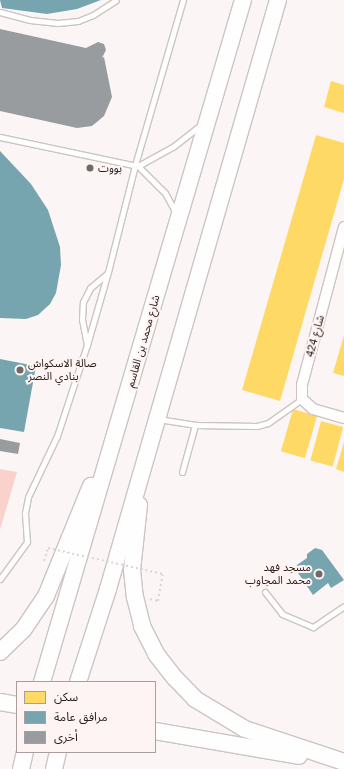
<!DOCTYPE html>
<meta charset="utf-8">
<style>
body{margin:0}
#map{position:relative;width:344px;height:769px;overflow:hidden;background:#fbf6f5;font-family:Helvetica,"Noto Sans Arabic",sans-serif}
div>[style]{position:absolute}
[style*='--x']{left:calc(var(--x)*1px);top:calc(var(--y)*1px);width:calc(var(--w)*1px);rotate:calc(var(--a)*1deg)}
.green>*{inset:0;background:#f9d2cc}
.homes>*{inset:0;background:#ffd966;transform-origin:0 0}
.public>*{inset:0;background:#76a5af}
.building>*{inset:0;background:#989c9f}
.path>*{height:2px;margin-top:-1px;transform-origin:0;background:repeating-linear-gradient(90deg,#d8d7d6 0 2px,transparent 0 5px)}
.roads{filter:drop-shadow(1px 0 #cdc4c2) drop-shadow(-1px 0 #cdc4c2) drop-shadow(0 1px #cdc4c2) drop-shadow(0 -1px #cdc4c2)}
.lane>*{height:5px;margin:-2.5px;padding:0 2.5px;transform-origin:2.5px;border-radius:2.5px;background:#fefefe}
.street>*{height:10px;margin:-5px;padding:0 5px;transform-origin:5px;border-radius:5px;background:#fefefe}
.primary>*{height:16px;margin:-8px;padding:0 8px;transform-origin:8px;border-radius:8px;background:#fefefe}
.path-bridge>*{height:2px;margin-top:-1px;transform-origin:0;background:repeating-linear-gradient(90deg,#d8d7d6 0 2px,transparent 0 5px)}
.dots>*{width:11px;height:11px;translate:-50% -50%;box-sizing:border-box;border:2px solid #fdf4f3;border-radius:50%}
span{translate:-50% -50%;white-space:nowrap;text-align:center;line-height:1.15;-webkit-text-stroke:4px #fdf4f3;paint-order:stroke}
.poi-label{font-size:11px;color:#2a1c1a}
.left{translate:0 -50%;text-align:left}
.right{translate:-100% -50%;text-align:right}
.street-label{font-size:11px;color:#2a1c1a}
.legend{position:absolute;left:16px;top:681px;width:140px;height:72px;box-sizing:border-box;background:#fdf4f3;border:1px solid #a99e9c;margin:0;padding:5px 7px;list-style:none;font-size:12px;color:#2a1c1a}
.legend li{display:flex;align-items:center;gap:8px;height:20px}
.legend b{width:20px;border:1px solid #a99e9c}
</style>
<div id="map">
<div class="green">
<div style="clip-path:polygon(0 469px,17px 472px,0 530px)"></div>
</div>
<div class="homes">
<div style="clip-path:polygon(331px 81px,344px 85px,344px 113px,324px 107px)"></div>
<div style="clip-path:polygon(316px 135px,344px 143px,344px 179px,280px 401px,242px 390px)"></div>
<div style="clip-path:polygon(344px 335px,344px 376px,333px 373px)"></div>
<div style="left:293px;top:409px;width:25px;height:44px;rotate:16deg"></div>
<div style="left:321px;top:421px;width:23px;height:41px;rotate:15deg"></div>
<div style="clip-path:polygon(344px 442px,344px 472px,336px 469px)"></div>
</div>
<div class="public">
<div style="clip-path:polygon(0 0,101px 0,77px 9px,47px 14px,2px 8px)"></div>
<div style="clip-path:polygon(0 151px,31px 184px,48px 210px,60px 247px,61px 265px,56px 293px,50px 304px,38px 315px,26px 319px,0 318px)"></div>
<div style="clip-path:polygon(0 359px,36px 366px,24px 432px,0 428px)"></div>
<div style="clip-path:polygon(315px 548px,322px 550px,344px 580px,331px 588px,328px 583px,313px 595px,294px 567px,307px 558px,307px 554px)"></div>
</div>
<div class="building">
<div style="clip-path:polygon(0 29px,86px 48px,98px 42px,104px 44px,106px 50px,102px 58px,104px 57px,112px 97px,104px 116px,92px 126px,77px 128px,0 111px)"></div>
<div style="clip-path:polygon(0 439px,20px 443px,18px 454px,0 451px)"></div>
</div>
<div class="path">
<div style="--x:44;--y:561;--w:14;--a:-73"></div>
<div style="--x:150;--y:599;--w:8;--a:14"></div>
<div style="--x:158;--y:601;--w:27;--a:-80"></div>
</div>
<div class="roads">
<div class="lane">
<div style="--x:0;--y:12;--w:31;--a:15"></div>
<div style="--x:30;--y:20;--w:28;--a:6"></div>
<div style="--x:58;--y:23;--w:20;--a:-6"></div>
<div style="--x:78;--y:21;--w:16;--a:-22"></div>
<div style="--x:93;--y:15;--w:27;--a:-33"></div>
<div style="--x:0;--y:137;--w:141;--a:11.9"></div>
<div style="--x:138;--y:166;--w:38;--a:45"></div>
<div style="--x:165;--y:193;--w:23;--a:61"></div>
<div style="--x:138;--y:166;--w:41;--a:-29.1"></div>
<div style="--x:174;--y:146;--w:34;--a:-38"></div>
<div style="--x:87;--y:345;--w:26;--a:-101"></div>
<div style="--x:82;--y:319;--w:17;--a:-87"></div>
<div style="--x:83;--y:302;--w:16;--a:-63"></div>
<div style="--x:90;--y:288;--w:23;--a:-40"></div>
<div style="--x:158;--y:419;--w:37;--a:9"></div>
<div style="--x:195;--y:425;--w:62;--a:0.9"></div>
<div style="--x:257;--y:426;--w:11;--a:-15"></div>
<div style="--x:268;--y:423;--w:42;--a:-35.2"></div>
<div style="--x:182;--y:472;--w:49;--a:-74.5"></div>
<div style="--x:0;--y:579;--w:46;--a:-53.9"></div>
<div style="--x:27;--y:542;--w:29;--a:-94"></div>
<div style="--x:25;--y:513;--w:16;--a:-79"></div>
<div style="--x:28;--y:497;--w:68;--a:-64.6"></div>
<div style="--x:57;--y:436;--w:96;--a:-71.8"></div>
<div style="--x:87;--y:345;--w:76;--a:-74"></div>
<div style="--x:108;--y:272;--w:110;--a:-75.8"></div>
<div style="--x:135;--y:165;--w:172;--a:-73.8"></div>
<div style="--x:265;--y:592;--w:28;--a:52"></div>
<div style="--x:282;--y:614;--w:34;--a:23"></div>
<div style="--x:313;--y:627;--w:37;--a:-34"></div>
</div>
<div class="street">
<div style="--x:344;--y:227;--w:163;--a:104.9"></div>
<div style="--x:302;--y:385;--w:14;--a:90"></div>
<div style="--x:302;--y:399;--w:15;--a:42"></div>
<div style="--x:313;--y:409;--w:32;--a:16"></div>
</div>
<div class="primary">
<div style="--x:139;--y:505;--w:65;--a:96.1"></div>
<div style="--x:132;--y:570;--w:27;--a:84"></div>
<div style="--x:135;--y:597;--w:30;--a:76"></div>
<div style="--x:142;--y:626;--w:31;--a:63"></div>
<div style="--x:156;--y:654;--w:31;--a:52"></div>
<div style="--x:175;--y:678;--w:29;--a:46"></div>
<div style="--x:195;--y:699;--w:58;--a:31"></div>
<div style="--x:245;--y:729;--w:104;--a:18.4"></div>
<div style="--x:0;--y:652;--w:32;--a:-44"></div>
<div style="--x:23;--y:630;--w:41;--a:-55.9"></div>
<div style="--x:46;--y:596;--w:119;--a:-67.8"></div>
<div style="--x:42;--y:682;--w:711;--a:-73.58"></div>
<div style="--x:78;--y:682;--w:98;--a:-72.1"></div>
<div style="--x:108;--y:589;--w:613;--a:-73.9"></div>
<div style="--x:0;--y:702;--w:17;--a:10"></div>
<div style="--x:155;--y:731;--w:146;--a:9.8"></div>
<div style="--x:21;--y:769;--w:17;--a:-77"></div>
<div style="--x:54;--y:769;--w:17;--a:-77"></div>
</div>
</div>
<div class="path-bridge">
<div style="--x:48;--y:548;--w:118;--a:12.7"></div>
</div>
<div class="dots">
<div style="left:90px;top:168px;background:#736867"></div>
<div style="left:20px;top:370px;background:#736867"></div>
<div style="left:319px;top:574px;background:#736867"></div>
</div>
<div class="poi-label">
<span class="left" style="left:98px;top:168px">بووت</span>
<span class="left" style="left:28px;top:370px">صالة الاسكواش<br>بنادي النصر</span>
<span class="right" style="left:311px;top:574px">مسجد فهد<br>محمد المجاوب</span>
</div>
<div class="street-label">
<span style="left:315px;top:336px;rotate:-75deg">شارع 424</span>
<span style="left:143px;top:341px;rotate:-74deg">شارع محمد بن القاسم</span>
</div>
<ul class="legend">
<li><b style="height:11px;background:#ffd966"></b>سكن</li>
<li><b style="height:11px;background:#76a5af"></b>مرافق عامة</li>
<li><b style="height:11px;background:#989c9f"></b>أخرى</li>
</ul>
</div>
